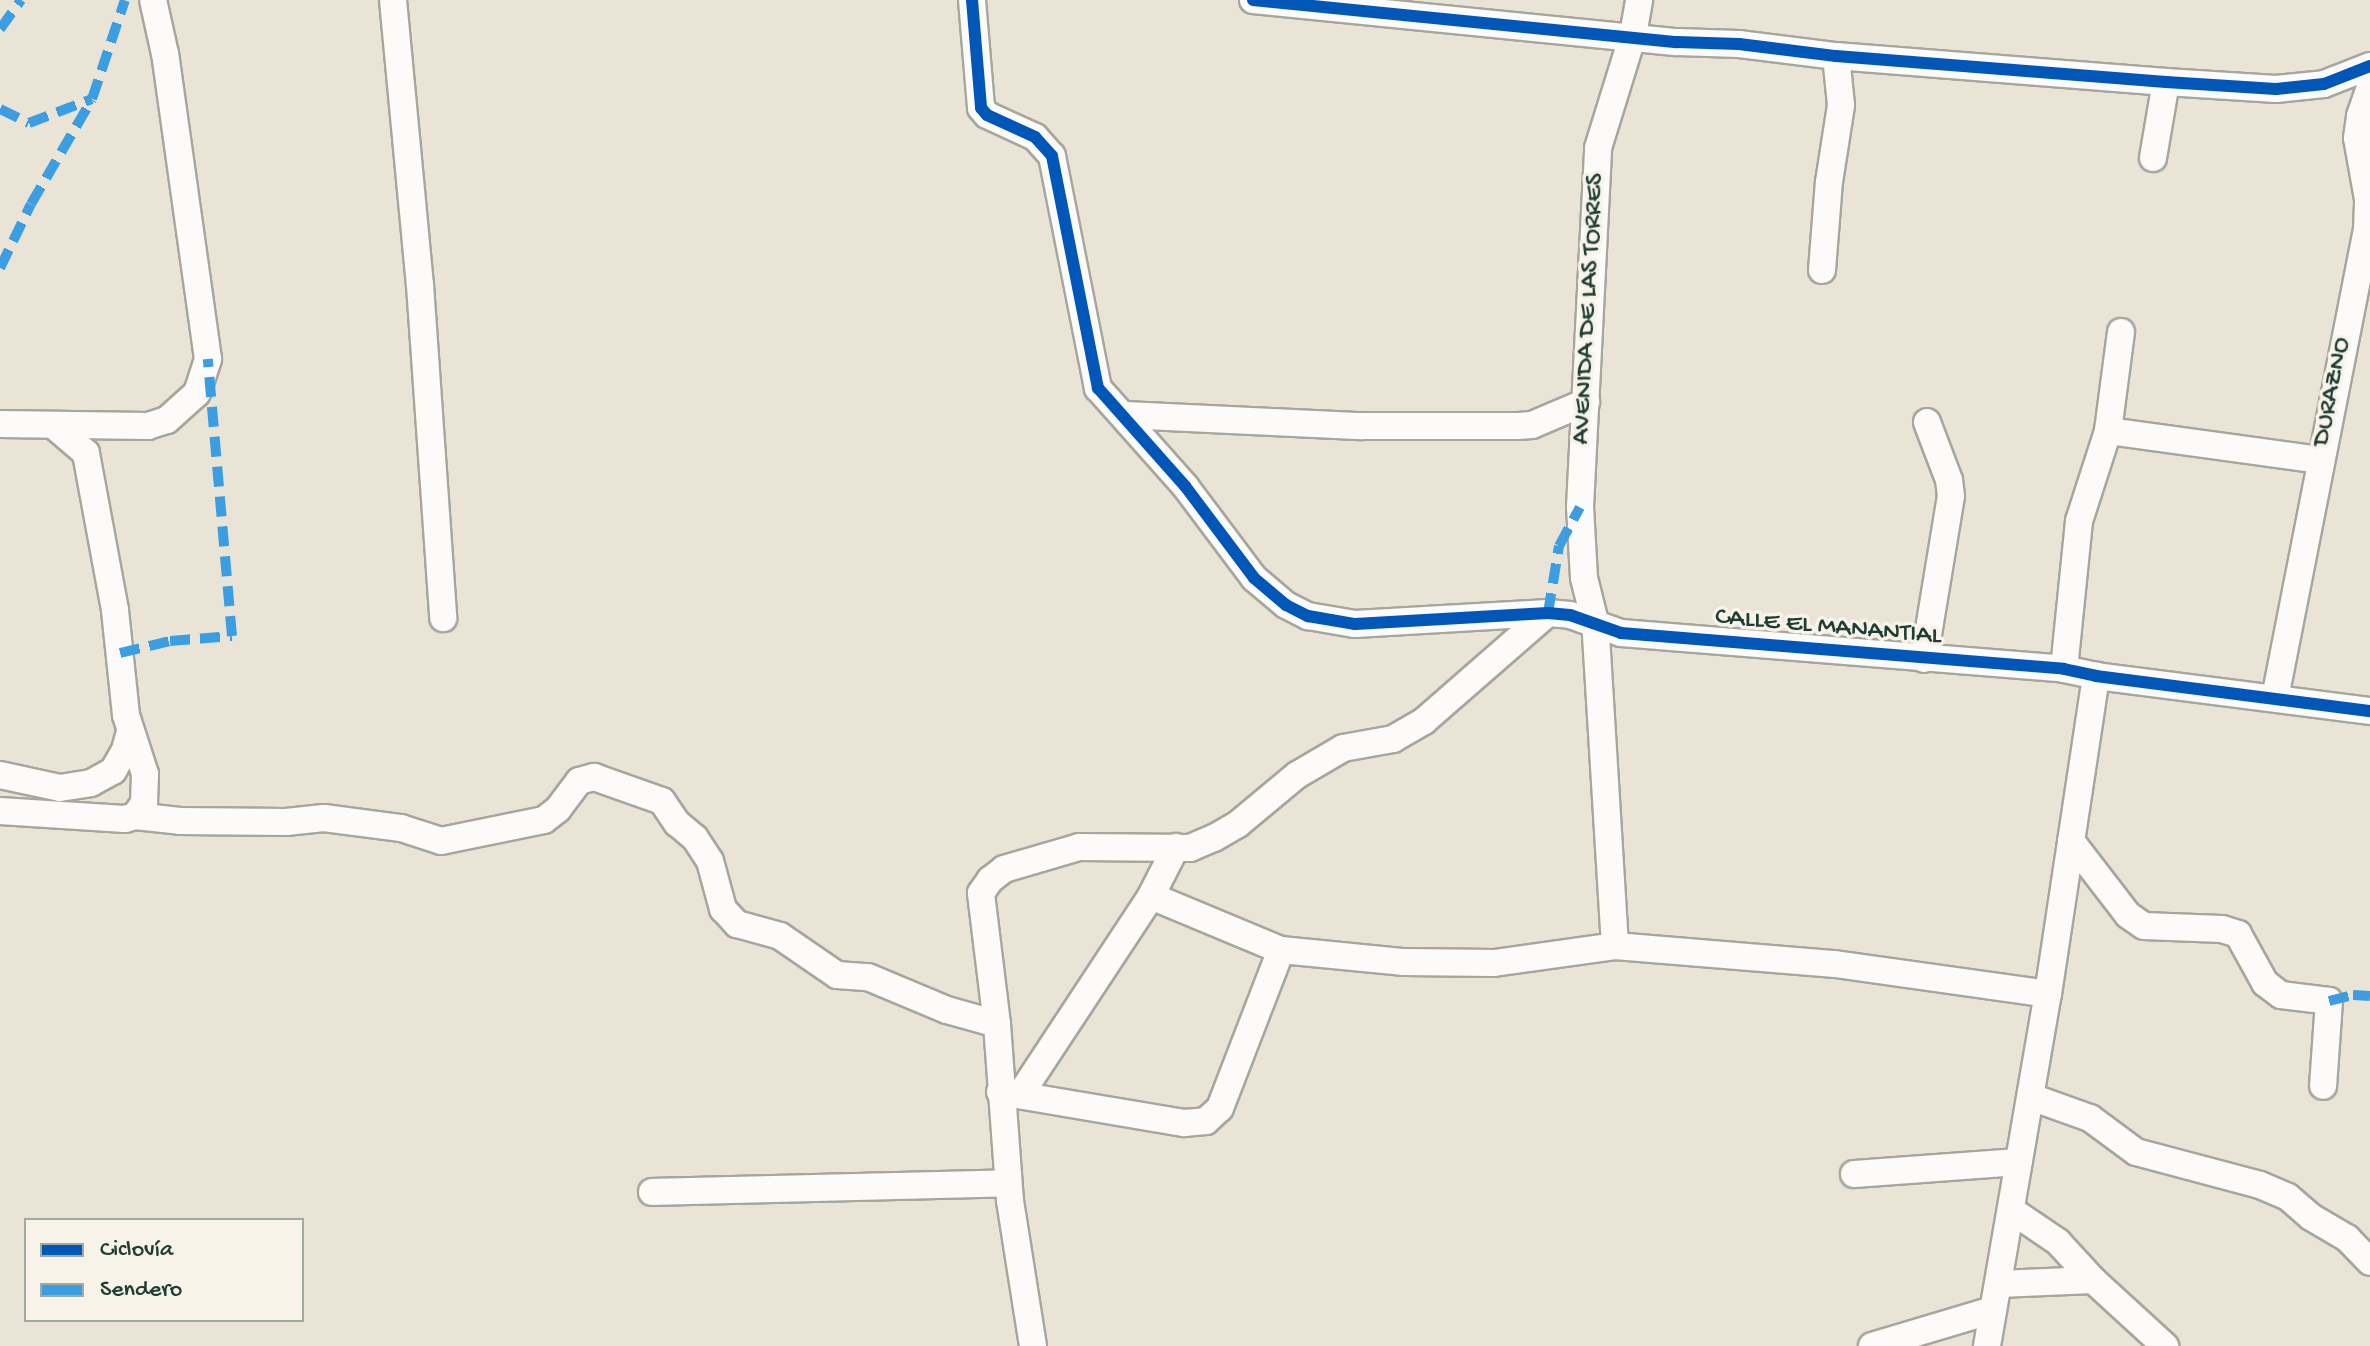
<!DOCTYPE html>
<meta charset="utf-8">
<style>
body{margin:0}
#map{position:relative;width:2370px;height:1346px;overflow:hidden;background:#eae4d7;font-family:"Gochi Hand",sans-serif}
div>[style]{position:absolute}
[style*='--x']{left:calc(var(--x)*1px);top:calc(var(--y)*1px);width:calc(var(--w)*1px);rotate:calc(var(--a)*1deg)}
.roads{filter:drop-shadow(2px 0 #a6a69d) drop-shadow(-2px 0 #a6a69d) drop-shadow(0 2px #a6a69d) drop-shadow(0 -2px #a6a69d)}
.street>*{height:26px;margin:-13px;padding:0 13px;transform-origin:13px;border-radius:13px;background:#fcfbf9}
.quiet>*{height:10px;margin-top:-5px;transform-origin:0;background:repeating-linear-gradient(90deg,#3c9ee2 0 20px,transparent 0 30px)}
.cycleway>*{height:12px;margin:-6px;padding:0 6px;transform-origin:6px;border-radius:6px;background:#0057b8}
span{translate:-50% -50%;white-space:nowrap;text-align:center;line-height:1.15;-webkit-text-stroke:7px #f7f3e8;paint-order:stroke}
.street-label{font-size:26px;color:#1f3d34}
.legend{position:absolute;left:24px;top:1218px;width:280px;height:104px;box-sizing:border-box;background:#f7f3e8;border:2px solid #a1aaa0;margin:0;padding:10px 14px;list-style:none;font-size:24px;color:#1f3d34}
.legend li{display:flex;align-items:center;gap:16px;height:40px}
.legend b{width:40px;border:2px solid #a1aaa0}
</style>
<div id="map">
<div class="roads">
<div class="street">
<div style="--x:393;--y:0;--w:286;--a:84.6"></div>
<div style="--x:420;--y:285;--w:334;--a:86"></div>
<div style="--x:972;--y:0;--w:108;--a:85.2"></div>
<div style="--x:981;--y:108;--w:9;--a:49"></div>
<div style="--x:987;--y:115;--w:53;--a:24.6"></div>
<div style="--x:1035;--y:137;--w:25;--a:48"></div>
<div style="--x:1052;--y:156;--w:237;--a:78.8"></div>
<div style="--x:1098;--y:388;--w:131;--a:48.4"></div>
<div style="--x:1185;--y:486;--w:115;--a:53.1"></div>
<div style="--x:1254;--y:578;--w:42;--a:40.2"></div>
<div style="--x:1286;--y:605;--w:25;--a:27"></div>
<div style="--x:1308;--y:616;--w:48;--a:9.7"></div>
<div style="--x:1355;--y:624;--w:193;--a:-3.3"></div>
<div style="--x:1548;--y:613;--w:22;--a:5"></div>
<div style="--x:1570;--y:615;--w:54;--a:19.4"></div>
<div style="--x:1621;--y:633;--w:444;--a:4.6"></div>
<div style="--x:2064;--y:669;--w:33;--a:12"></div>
<div style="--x:2096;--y:676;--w:276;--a:7.3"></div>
<div style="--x:1253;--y:0;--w:426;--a:5.7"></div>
<div style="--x:1677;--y:42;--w:62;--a:1.8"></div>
<div style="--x:1739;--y:44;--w:98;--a:7.1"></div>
<div style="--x:1836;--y:56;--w:331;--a:4.5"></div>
<div style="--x:2166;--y:82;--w:110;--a:3.6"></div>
<div style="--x:2276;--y:89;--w:48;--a:-5.9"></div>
<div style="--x:2324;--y:84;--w:49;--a:-21.4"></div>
<div style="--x:2153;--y:158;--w:77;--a:-80.3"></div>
<div style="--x:1822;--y:270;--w:88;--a:-85.5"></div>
<div style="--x:1829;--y:182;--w:78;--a:-81.1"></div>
<div style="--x:1841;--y:105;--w:49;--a:-95.8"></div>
<div style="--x:2121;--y:332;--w:100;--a:97.5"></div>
<div style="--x:2108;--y:431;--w:213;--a:7.8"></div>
<div style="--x:1125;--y:415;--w:237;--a:2.7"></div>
<div style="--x:1362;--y:426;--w:156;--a:0"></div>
<div style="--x:1518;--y:426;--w:14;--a:-4"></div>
<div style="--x:1532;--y:425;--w:59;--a:-23.1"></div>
<div style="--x:0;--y:424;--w:148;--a:0.8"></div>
<div style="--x:148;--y:426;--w:20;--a:-18"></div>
<div style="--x:167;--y:420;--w:40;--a:-42"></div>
<div style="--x:197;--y:393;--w:36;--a:-72"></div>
<div style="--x:208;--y:359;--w:308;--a:-98"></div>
<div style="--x:165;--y:54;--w:55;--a:-102.5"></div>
<div style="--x:1924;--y:659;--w:165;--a:-80.6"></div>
<div style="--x:1951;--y:496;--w:16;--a:-97"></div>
<div style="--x:1949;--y:480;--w:62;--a:-110.8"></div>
<div style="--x:2064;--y:669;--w:149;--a:-84.2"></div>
<div style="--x:2079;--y:521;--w:95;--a:-72.1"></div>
<div style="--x:2275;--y:698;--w:476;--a:-78.9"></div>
<div style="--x:2367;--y:231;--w:32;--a:-88"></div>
<div style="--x:2368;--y:199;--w:62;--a:-100.2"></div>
<div style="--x:2357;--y:138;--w:22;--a:-82"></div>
<div style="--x:2360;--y:116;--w:31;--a:-71"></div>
<div style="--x:0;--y:775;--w:61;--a:12.2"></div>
<div style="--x:60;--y:788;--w:31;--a:-9"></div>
<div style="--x:91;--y:783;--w:25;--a:-29"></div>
<div style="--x:113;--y:771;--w:24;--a:-60"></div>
<div style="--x:125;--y:750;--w:20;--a:-75"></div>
<div style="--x:0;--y:811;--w:125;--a:3.7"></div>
<div style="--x:125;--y:819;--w:10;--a:-17"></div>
<div style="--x:135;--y:816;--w:16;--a:-55"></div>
<div style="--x:144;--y:803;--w:29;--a:-88"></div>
<div style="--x:145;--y:774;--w:62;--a:-107.9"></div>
<div style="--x:126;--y:715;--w:106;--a:-96"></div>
<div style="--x:115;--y:610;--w:160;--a:-100.5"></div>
<div style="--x:86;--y:453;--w:43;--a:-139.7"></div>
<div style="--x:135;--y:816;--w:45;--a:6.3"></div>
<div style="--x:180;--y:821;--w:106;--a:0.5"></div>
<div style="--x:286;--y:822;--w:38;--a:-6"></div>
<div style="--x:324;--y:818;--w:78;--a:7.4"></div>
<div style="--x:401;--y:828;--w:42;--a:18"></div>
<div style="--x:441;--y:841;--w:105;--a:-11.5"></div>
<div style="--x:544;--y:820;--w:18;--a:-38"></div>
<div style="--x:558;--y:809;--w:35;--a:-53"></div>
<div style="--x:579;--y:781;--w:16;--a:-15"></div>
<div style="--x:594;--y:777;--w:72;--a:19.4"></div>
<div style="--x:662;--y:801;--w:27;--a:56"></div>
<div style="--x:677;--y:823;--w:23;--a:40"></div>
<div style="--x:695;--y:838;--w:27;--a:57"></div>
<div style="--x:710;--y:861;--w:50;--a:74.8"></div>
<div style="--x:723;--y:909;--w:21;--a:47"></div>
<div style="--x:737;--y:924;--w:45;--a:15.6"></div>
<div style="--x:780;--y:936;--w:69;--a:34.4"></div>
<div style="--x:837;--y:975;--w:31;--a:4"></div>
<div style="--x:868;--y:977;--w:86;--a:22.7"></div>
<div style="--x:947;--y:1010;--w:52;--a:15.6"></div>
<div style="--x:2071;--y:841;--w:93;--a:52.4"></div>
<div style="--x:2128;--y:915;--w:19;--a:35"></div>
<div style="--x:2144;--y:926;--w:78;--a:2.2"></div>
<div style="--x:2222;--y:929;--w:17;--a:17"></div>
<div style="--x:2238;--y:934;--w:56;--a:61.1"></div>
<div style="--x:2265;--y:983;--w:20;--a:37"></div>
<div style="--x:2281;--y:995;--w:48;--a:7.1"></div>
<div style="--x:2329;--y:1001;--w:85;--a:94"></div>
<div style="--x:1151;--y:896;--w:141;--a:22.6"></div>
<div style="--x:1281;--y:950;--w:124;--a:5.6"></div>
<div style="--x:1404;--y:962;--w:90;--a:0.6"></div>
<div style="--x:1494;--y:963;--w:122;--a:-8"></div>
<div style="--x:1615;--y:946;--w:221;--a:4.7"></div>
<div style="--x:1835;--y:964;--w:215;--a:8"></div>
<div style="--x:1615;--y:946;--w:325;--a:-93.5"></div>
<div style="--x:1595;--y:622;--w:45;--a:-104"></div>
<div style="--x:1584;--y:578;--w:71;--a:-93.2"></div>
<div style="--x:1580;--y:507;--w:359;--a:-87.1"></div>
<div style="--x:1598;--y:148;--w:118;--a:-72.8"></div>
<div style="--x:1633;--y:35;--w:36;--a:-80"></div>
<div style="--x:1000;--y:1092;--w:187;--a:9.6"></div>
<div style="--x:1184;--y:1123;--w:22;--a:-5"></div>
<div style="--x:1206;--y:1121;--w:19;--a:-43"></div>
<div style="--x:1220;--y:1108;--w:169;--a:-68.9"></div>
<div style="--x:1020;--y:1095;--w:238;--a:-56.6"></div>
<div style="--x:1151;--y:896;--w:55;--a:-63"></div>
<div style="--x:2031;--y:1097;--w:63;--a:19.6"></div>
<div style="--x:2090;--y:1118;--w:57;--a:36.5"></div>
<div style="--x:2136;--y:1152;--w:128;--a:14.9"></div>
<div style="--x:2260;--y:1185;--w:30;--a:23"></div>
<div style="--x:2288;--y:1197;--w:30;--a:41"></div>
<div style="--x:2311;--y:1217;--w:42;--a:30.3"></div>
<div style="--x:2347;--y:1238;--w:33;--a:46"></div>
<div style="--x:1854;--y:1174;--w:165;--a:-4.2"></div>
<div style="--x:652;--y:1192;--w:356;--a:-1.4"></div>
<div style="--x:2011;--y:1210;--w:57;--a:34.2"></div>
<div style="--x:2058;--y:1242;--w:52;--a:47.4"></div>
<div style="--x:1999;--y:1284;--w:94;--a:-2.4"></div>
<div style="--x:2093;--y:1280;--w:98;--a:42.5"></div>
<div style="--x:1033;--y:1346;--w:147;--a:-99"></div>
<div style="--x:1010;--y:1201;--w:177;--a:-94.2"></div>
<div style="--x:997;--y:1024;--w:132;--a:-97"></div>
<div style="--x:981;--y:893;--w:16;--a:-55"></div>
<div style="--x:990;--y:880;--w:18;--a:-38"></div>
<div style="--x:1004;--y:869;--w:78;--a:-16.3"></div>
<div style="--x:1079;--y:847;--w:111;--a:0.5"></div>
<div style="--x:1190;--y:848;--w:26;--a:-23"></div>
<div style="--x:1214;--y:838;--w:28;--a:-30"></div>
<div style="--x:1238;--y:824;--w:77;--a:-39.7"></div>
<div style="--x:1297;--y:775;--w:53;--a:-30.4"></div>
<div style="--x:1343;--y:748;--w:51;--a:-10.2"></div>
<div style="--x:1393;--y:739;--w:36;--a:-30"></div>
<div style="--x:1424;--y:721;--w:164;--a:-41.1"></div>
<div style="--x:1872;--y:1346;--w:126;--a:-16.6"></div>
<div style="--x:1987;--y:1346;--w:357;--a:-80.2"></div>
<div style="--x:2048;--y:994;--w:322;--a:-81.4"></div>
</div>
</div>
<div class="quiet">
<div style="--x:0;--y:29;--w:36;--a:-54"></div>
<div style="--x:0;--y:109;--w:32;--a:26"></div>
<div style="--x:29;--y:123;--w:67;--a:-20.9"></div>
<div style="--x:0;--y:268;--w:71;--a:-64.2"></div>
<div style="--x:31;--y:204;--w:121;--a:-59.8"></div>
<div style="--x:92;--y:99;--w:104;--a:-71.6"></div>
<div style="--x:1548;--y:613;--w:68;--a:-80.7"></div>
<div style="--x:1559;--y:546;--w:44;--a:-61.7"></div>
<div style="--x:120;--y:653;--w:51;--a:-13.5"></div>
<div style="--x:170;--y:641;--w:62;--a:-4.6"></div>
<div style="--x:232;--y:636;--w:278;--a:-95"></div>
<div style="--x:2329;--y:1001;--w:25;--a:-14"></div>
<div style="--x:2353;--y:995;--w:17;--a:3"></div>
</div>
<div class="cycleway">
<div style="--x:972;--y:0;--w:108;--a:85.2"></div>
<div style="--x:981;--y:108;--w:9;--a:49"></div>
<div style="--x:987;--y:115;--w:53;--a:24.6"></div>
<div style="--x:1035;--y:137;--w:25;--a:48"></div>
<div style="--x:1052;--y:156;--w:237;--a:78.8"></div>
<div style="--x:1098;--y:388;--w:131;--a:48.4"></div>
<div style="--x:1185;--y:486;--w:115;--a:53.1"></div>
<div style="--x:1254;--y:578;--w:42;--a:40.2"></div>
<div style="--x:1286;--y:605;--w:25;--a:27"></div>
<div style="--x:1308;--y:616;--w:48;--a:9.7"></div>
<div style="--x:1355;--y:624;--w:193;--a:-3.3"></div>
<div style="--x:1548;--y:613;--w:22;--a:5"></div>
<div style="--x:1570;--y:615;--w:54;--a:19.4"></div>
<div style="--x:1621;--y:633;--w:444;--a:4.6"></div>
<div style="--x:2064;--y:669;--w:33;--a:12"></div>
<div style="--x:2096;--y:676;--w:276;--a:7.3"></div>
<div style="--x:1253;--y:0;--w:426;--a:5.7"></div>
<div style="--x:1677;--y:42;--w:62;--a:1.8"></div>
<div style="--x:1739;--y:44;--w:98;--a:7.1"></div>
<div style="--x:1836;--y:56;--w:331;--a:4.5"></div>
<div style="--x:2166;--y:82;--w:110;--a:3.6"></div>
<div style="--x:2276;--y:89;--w:48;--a:-5.9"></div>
<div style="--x:2324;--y:84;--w:49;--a:-21.4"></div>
</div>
<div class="street-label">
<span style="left:1590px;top:309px;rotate:-87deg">AVENIDA DE LAS TORRES</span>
<span style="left:2333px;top:392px;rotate:-79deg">DURAZNO</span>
<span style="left:1828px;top:628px;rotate:5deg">CALLE EL MANANTIAL</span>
</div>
<ul class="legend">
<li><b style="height:10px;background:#0057b8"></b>Ciclovía</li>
<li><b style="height:10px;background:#3c9ee2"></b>Sendero</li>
</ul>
</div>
